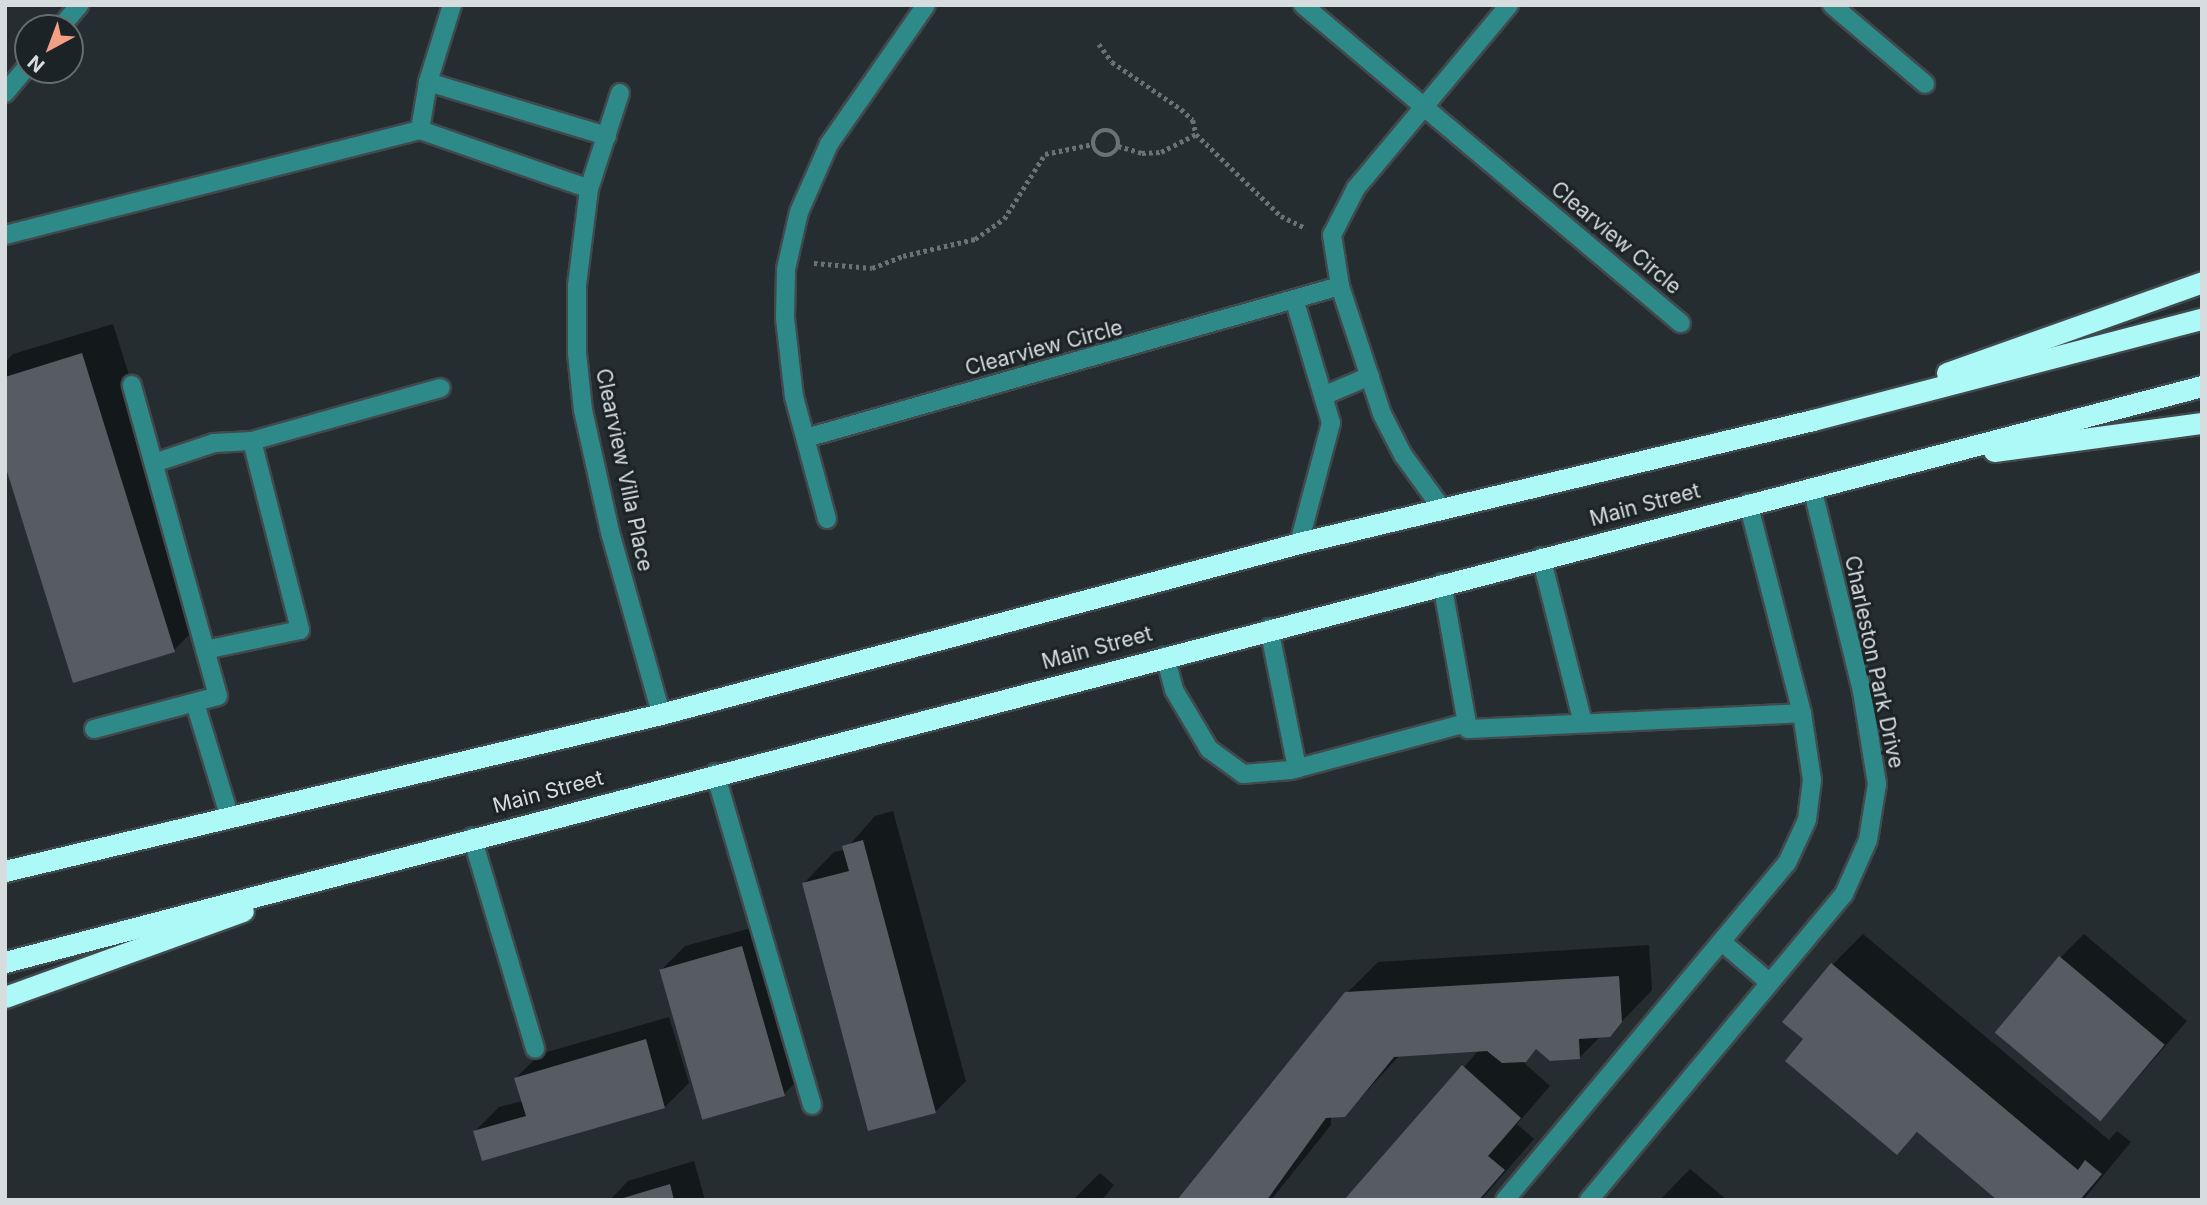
<!DOCTYPE html>
<style>
body{margin:0}
#map{position:relative;width:2207px;height:1205px;overflow:hidden;background:#252d31;font-family:Inter,sans-serif}
div>[style]{position:absolute}
[style*='--x']{left:calc(var(--x)*1px);top:calc(var(--y)*1px);width:calc(var(--w)*1px);rotate:calc(var(--a)*1deg)}
.shadow>*{inset:0;background:#0007}
.building>*{inset:0;background:#575b62;transform-origin:0 0}
.path>*{height:4.5px;margin-top:-2.25px;transform-origin:0;background:repeating-linear-gradient(90deg,#6b7275 0 3.5px,transparent 0 7px)}
.path>.ring{margin:-2.25px;padding:0;box-sizing:content-box;background:none;border:4.5px solid #6b7275;border-radius:50%}
.roads{filter:drop-shadow(2px 0 #41494d) drop-shadow(-2px 0 #41494d) drop-shadow(0 2px #41494d) drop-shadow(0 -2px #41494d)}
.minor>*{height:18px;margin:-9px;padding:0 9px;transform-origin:9px;border-radius:9px;background:#2e8a88}
.highway>*{height:21px;margin:-10.5px;padding:0 10.5px;transform-origin:10.5px;border-radius:10.5px;background:#acf9f7}
span{translate:-50% -50%;white-space:nowrap;text-align:center;line-height:1.15;-webkit-text-stroke:6px #1b2327;paint-order:stroke}
.street-label{font-size:21px;color:#d7dcde}
.frame{position:absolute;inset:0;border:7px solid #d7dcde;pointer-events:none}
.north{position:absolute;left:14px;top:14px;width:70px;height:70px;box-sizing:border-box;background:#1b2327;border:2px solid #666d70;border-radius:50%;rotate:221deg;font-size:19px;font-weight:700;line-height:28px;text-align:center;color:#d7dcde}
.north::after{content:'';display:block;margin:auto;width:24px;height:32px;background:#f39f85;clip-path:polygon(50% 0,100% 100%,50% 72%,0 100%)}
</style>
<div id="map">
<div class="shadow">
<div style="clip-path:polygon(113px 324px,205px 619px,174px 650px,5px 459px,5px 362px,13px 354px)"></div>
<div style="clip-path:polygon(893px 811px,966px 1081px,935px 1112px,804px 883px,834px 852px,845px 850px,875px 816px)"></div>
<div style="clip-path:polygon(766px 924px,808px 1070px,784px 1094px,661px 970px,685px 946px)"></div>
<div style="clip-path:polygon(1863px 934px,2109px 1140px,2117px 1131px,2131px 1142px,2083px 1200px,2000px 1200px,1919px 1131px,1897px 1153px,1806px 1039px,1833px 964px)"></div>
<div style="clip-path:polygon(2084px 934px,2187px 1021px,2101px 1120px,2060px 958px)"></div>
<div style="clip-path:polygon(1649px 945px,1652px 990px,1609px 1035px,1601px 1036px,1580px 1057px,1537px 1048px,1521px 1060px,1550px 1086px,1517px 1124px,1534px 1139px,1481px 1200px,1347px 1200px,1479px 1050px,1400px 1055px,1344px 1116px,1331px 1116px,1331px 1125px,1271px 1200px,1179px 1200px,1347px 993px,1378px 962px)"></div>
<div style="clip-path:polygon(669px 1017px,689px 1083px,665px 1107px,475px 1131px,499px 1107px,523px 1101px,516px 1078px,540px 1054px)"></div>
<div style="clip-path:polygon(694px 1161px,705px 1200px,610px 1200px,628px 1181px)"></div>
<div style="clip-path:polygon(1690px 1169px,1727px 1200px,1660px 1200px)"></div>
<div style="clip-path:polygon(1100px 1173px,1114px 1185px,1102px 1200px,1073px 1200px)"></div>
</div>
<div class="building">
<div style="clip-path:polygon(82px 353px,175px 652px,73px 683px,5px 465px,5px 377px)"></div>
<div style="clip-path:polygon(863px 840px,936px 1113px,868px 1131px,802px 883px,849px 871px,842px 846px)"></div>
<div style="left:742px;top:946px;width:156px;height:86px;rotate:74deg"></div>
<div style="left:2059px;top:956px;width:138px;height:100px;rotate:40deg"></div>
<div style="clip-path:polygon(1831px 963px,2078px 1170px,2085px 1160px,2102px 1174px,2080px 1200px,1997px 1200px,1917px 1132px,1897px 1155px,1785px 1061px,1803px 1039px,1782px 1022px)"></div>
<div style="clip-path:polygon(1619px 976px,1622px 1022px,1610px 1037px,1579px 1039px,1580px 1059px,1550px 1061px,1536px 1049px,1526px 1062px,1502px 1063px,1487px 1051px,1394px 1057px,1345px 1117px,1326px 1118px,1267px 1200px,1177px 1200px,1345px 992px)"></div>
<div style="clip-path:polygon(646px 1039px,665px 1108px,482px 1161px,473px 1131px,526px 1116px,514px 1078px)"></div>
<div style="clip-path:polygon(1462px 1065px,1521px 1118px,1488px 1156px,1505px 1170px,1479px 1200px,1344px 1200px)"></div>
<div style="clip-path:polygon(670px 1184px,674px 1200px,620px 1200px,620px 1199px)"></div>
</div>
<div class="path">
<div style="--x:1099;--y:44;--w:22;--a:54"></div>
<div style="--x:1112;--y:62;--w:83;--a:34.3"></div>
<div style="--x:1181;--y:109;--w:16;--a:43"></div>
<div style="--x:1193;--y:120;--w:14;--a:78"></div>
<div style="--x:1196;--y:134;--w:118;--a:44"></div>
<div style="--x:1281;--y:216;--w:28;--a:26"></div>
<div class="ring" style="left:1093px;top:130px;width:21.5px;height:21.5px"></div>
<div style="--x:1118;--y:146;--w:25;--a:16"></div>
<div style="--x:1142;--y:153;--w:19;--a:-3"></div>
<div style="--x:1161;--y:152;--w:39;--a:-27"></div>
<div style="--x:814;--y:263;--w:58;--a:4.9"></div>
<div style="--x:872;--y:268;--w:33;--a:-21"></div>
<div style="--x:903;--y:256;--w:74;--a:-13.3"></div>
<div style="--x:975;--y:239;--w:35;--a:-35"></div>
<div style="--x:1004;--y:219;--w:77;--a:-57.8"></div>
<div style="--x:1045;--y:154;--w:49;--a:-11.8"></div>
</div>
<div class="roads">
<div class="minor">
<div style="--x:1303;--y:5;--w:494;--a:40.1"></div>
<div style="--x:1832;--y:5;--w:122;--a:40.3"></div>
<div style="--x:60;--y:28;--w:30;--a:-50"></div>
<div style="--x:428;--y:82;--w:187;--a:16.8"></div>
<div style="--x:5;--y:93;--w:35;--a:-50"></div>
<div style="--x:620;--y:93;--w:101;--a:107.9"></div>
<div style="--x:589;--y:189;--w:98;--a:97.1"></div>
<div style="--x:577;--y:286;--w:67;--a:90"></div>
<div style="--x:577;--y:353;--w:57;--a:84"></div>
<div style="--x:583;--y:410;--w:125;--a:77.5"></div>
<div style="--x:610;--y:532;--w:189;--a:74.3"></div>
<div style="--x:420;--y:130;--w:49;--a:-80.5"></div>
<div style="--x:428;--y:82;--w:81;--a:-72.7"></div>
<div style="--x:5;--y:235;--w:428;--a:-14.2"></div>
<div style="--x:420;--y:130;--w:179;--a:19.2"></div>
<div style="--x:1295;--y:302;--w:126;--a:73.4"></div>
<div style="--x:1331;--y:423;--w:124;--a:104.9"></div>
<div style="--x:1323;--y:396;--w:51;--a:-23.1"></div>
<div style="--x:806;--y:438;--w:555;--a:-15.89"></div>
<div style="--x:252;--y:441;--w:196;--a:-15.7"></div>
<div style="--x:154;--y:463;--w:63;--a:-18.4"></div>
<div style="--x:214;--y:443;--w:38;--a:-3"></div>
<div style="--x:252;--y:441;--w:195;--a:75.7"></div>
<div style="--x:300;--y:630;--w:97;--a:168.1"></div>
<div style="--x:1443;--y:510;--w:68;--a:-126"></div>
<div style="--x:1403;--y:455;--w:46;--a:-117.1"></div>
<div style="--x:1382;--y:414;--w:135;--a:-108.2"></div>
<div style="--x:1340;--y:286;--w:52;--a:-98.9"></div>
<div style="--x:1332;--y:235;--w:53;--a:-62.9"></div>
<div style="--x:1356;--y:188;--w:239;--a:-50.1"></div>
<div style="--x:827;--y:519;--w:126;--a:-105.1"></div>
<div style="--x:794;--y:397;--w:80;--a:-96.5"></div>
<div style="--x:785;--y:318;--w:49;--a:-88.8"></div>
<div style="--x:786;--y:269;--w:58;--a:-77.2"></div>
<div style="--x:799;--y:212;--w:74;--a:-66.2"></div>
<div style="--x:829;--y:144;--w:169;--a:-55.1"></div>
<div style="--x:1541;--y:557;--w:171;--a:75.8"></div>
<div style="--x:1442;--y:583;--w:148;--a:79.9"></div>
<div style="--x:1468;--y:729;--w:334;--a:-2.7"></div>
<div style="--x:1269;--y:628;--w:143;--a:78.7"></div>
<div style="--x:1165;--y:656;--w:35;--a:75"></div>
<div style="--x:1174;--y:690;--w:69;--a:59.3"></div>
<div style="--x:1209;--y:749;--w:42;--a:36.3"></div>
<div style="--x:1243;--y:774;--w:48;--a:-4.8"></div>
<div style="--x:1291;--y:770;--w:182;--a:-15"></div>
<div style="--x:195;--y:703;--w:120;--a:73.1"></div>
<div style="--x:94;--y:729;--w:128;--a:-14.9"></div>
<div style="--x:218;--y:696;--w:323;--a:-105.5"></div>
<div style="--x:715;--y:773;--w:346;--a:73.7"></div>
<div style="--x:472;--y:837;--w:221;--a:73.4"></div>
<div style="--x:1722;--y:942;--w:63;--a:40.5"></div>
<div style="--x:1505;--y:1200;--w:439;--a:-50.1"></div>
<div style="--x:1787;--y:863;--w:47;--a:-65.1"></div>
<div style="--x:1807;--y:820;--w:40;--a:-82.9"></div>
<div style="--x:1812;--y:780;--w:68;--a:-98.5"></div>
<div style="--x:1802;--y:713;--w:217;--a:-104.4"></div>
<div style="--x:1589;--y:1200;--w:398;--a:-50.2"></div>
<div style="--x:1844;--y:894;--w:59;--a:-66"></div>
<div style="--x:1868;--y:840;--w:57;--a:-80.9"></div>
<div style="--x:1877;--y:784;--w:94;--a:-99.2"></div>
<div style="--x:1862;--y:691;--w:210;--a:-103.8"></div>
</div>
<div class="highway">
<div style="--x:1947;--y:373;--w:271;--a:-19.6"></div>
<div style="--x:1994;--y:451;--w:210;--a:-7.7"></div>
<div style="--x:5;--y:871;--w:675;--a:-13.46"></div>
<div style="--x:661;--y:714;--w:661;--a:-15"></div>
<div style="--x:1299;--y:543;--w:529;--a:-13.46"></div>
<div style="--x:1813;--y:420;--w:402;--a:-14.6"></div>
<div style="--x:5;--y:962;--w:2271;--a:-14.69"></div>
<div style="--x:5;--y:997;--w:253;--a:-19.9"></div>
</div>
</div>
<div class="street-label">
<span style="left:1616px;top:238px;rotate:40deg">Clearview Circle</span>
<span style="left:1044px;top:348px;rotate:-15deg">Clearview Circle</span>
<span style="left:624px;top:470px;rotate:78deg">Clearview Villa Place</span>
<span style="left:1645px;top:505px;rotate:-15deg">Main Street</span>
<span style="left:1097px;top:648px;rotate:-15deg">Main Street</span>
<span style="left:1874px;top:662px;rotate:78deg">Charleston Park Drive</span>
<span style="left:548px;top:792px;rotate:-15deg">Main Street</span>
</div>
<div class="frame"></div>
<div class="north">N</div>
</div>
